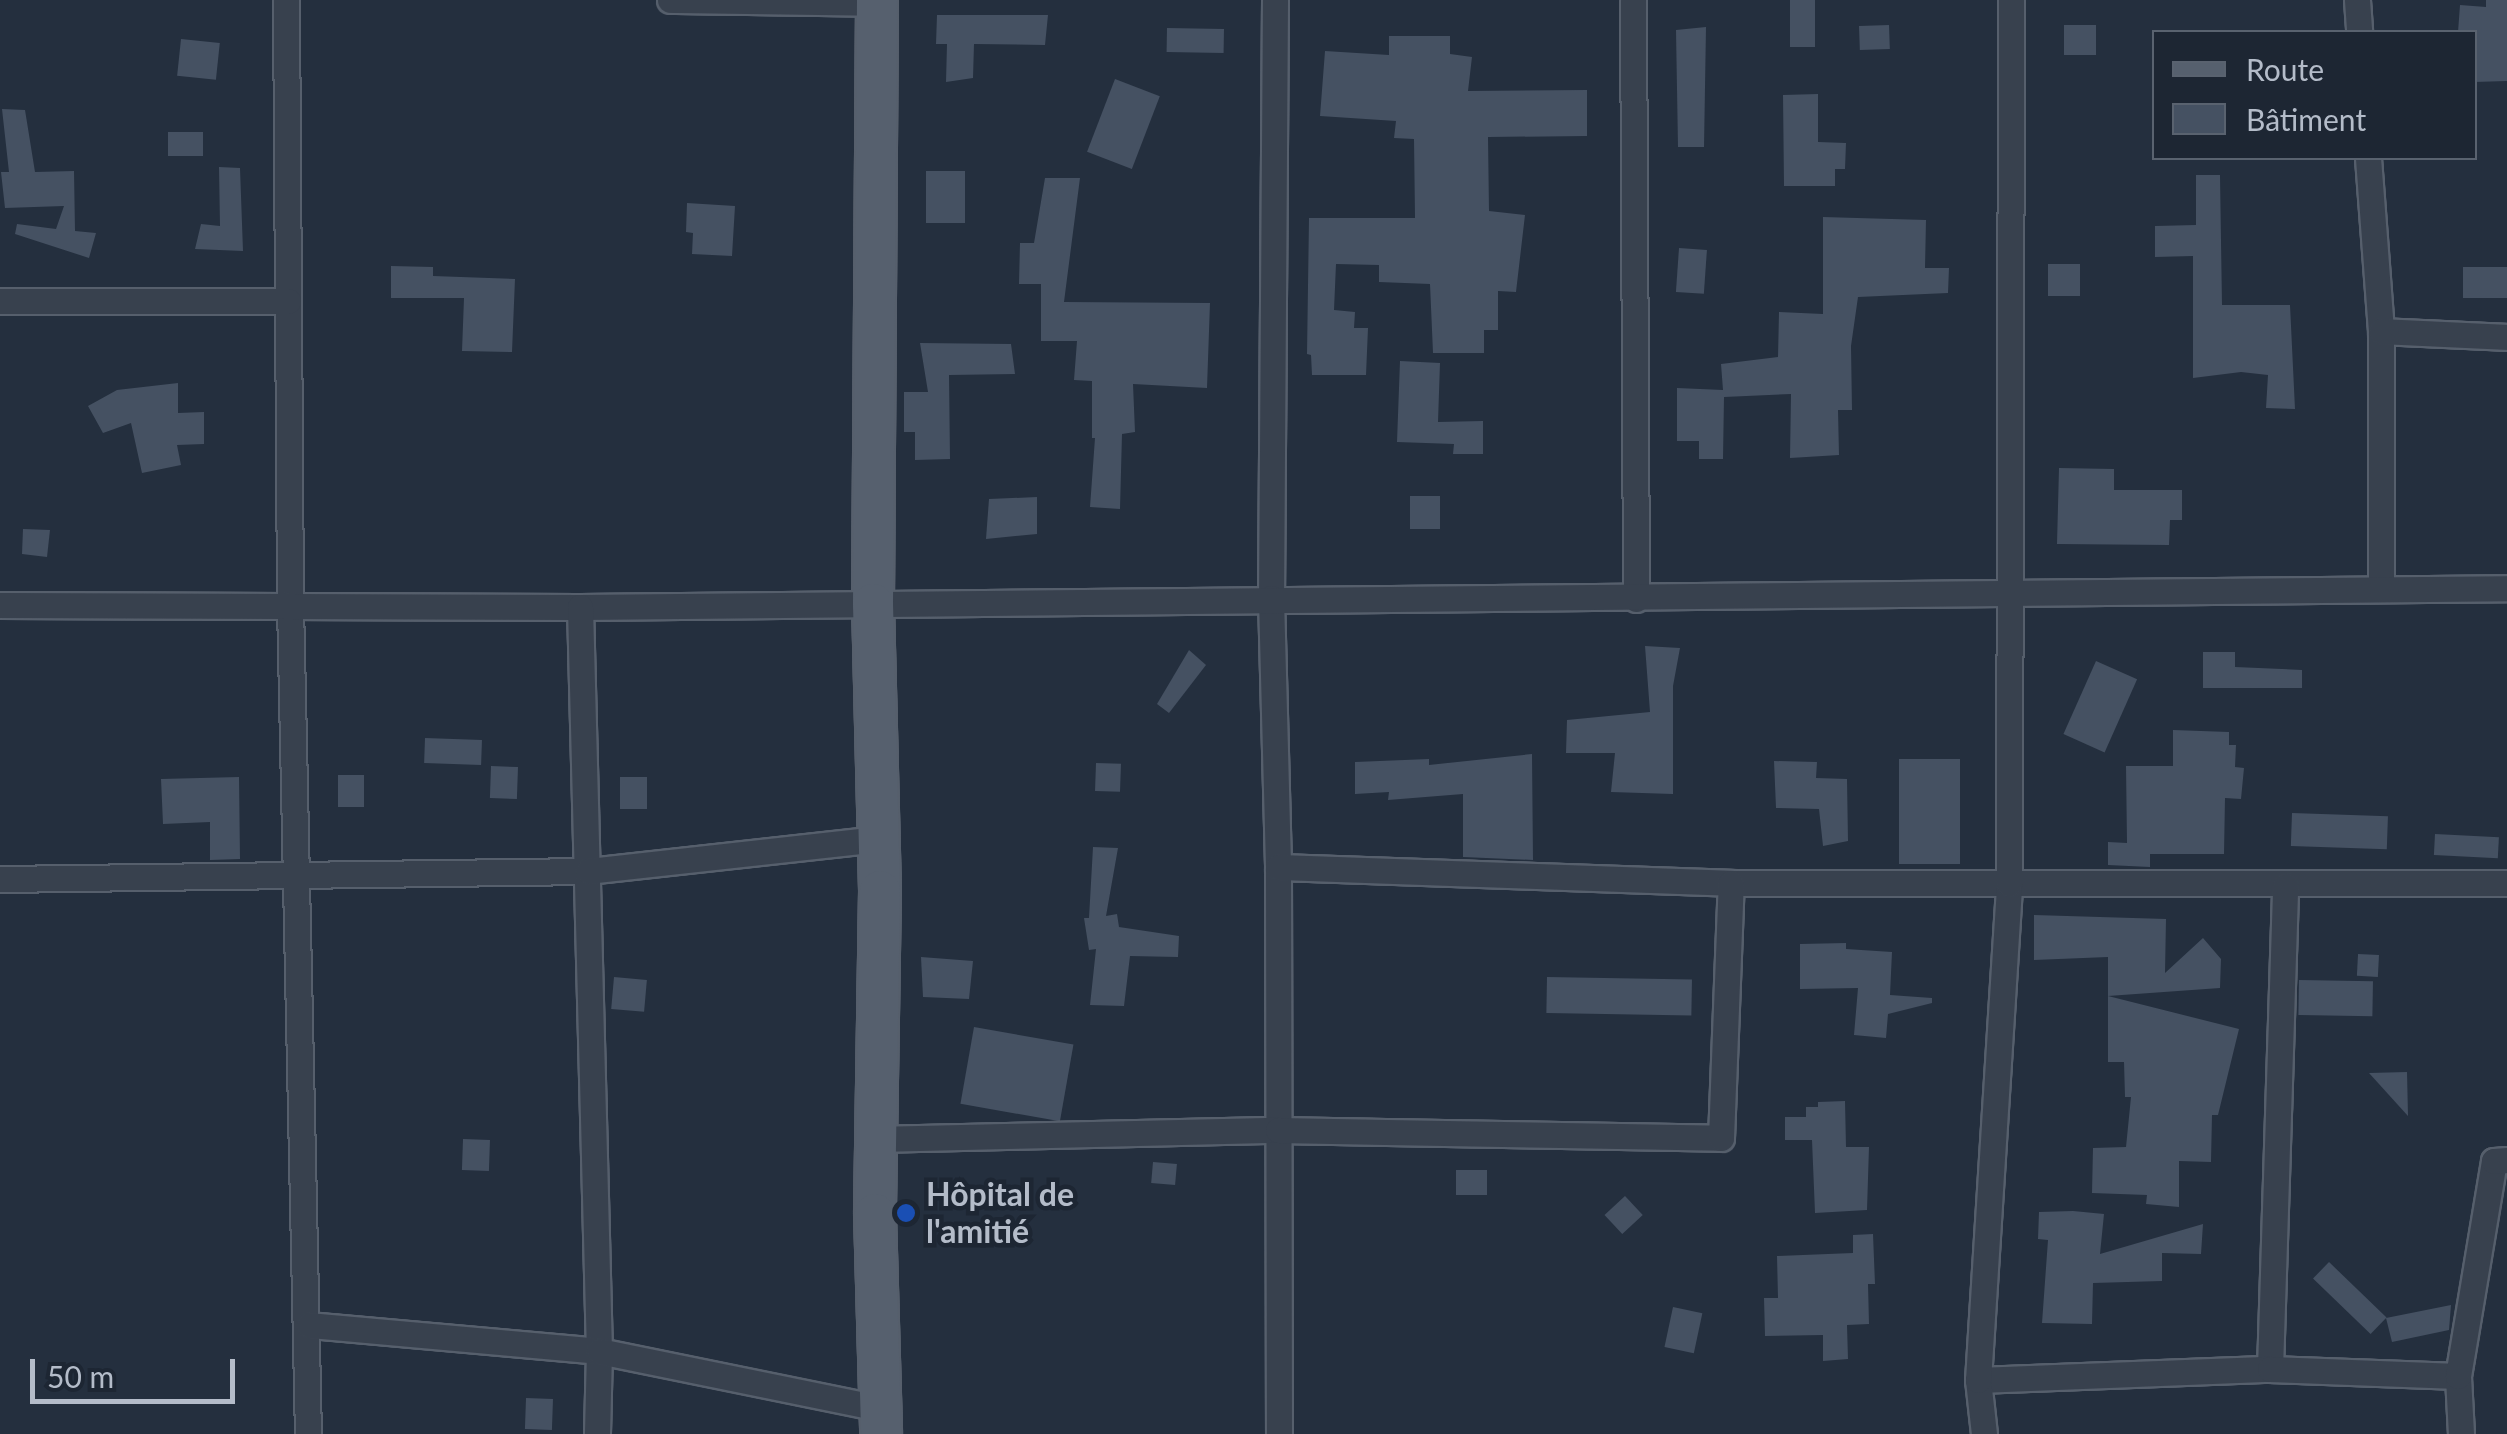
<!DOCTYPE html>
<meta charset="utf-8">
<style>
body{margin:0}
#map{position:relative;width:2507px;height:1434px;overflow:hidden;background:#242f3e;font-family:Lato,sans-serif}
div>[style]{position:absolute}
[style*='--x']{left:calc(var(--x)*1px);top:calc(var(--y)*1px);width:calc(var(--w)*1px);rotate:calc(var(--a)*1deg)}
.building>*{inset:0;background:#455162;transform-origin:0 0}
.roads{filter:drop-shadow(2px 0 #565f6c) drop-shadow(-2px 0 #565f6c) drop-shadow(0 2px #565f6c) drop-shadow(0 -2px #565f6c)}
.minor>*{height:25px;margin:-12.5px;padding:0 12.5px;transform-origin:12.5px;border-radius:12.5px;background:#38414e}
.primary>*{height:40px;margin:-20px;padding:0 20px;transform-origin:20px;border-radius:20px;background:#56606e}
.dots>*{width:28px;height:28px;translate:-50% -50%;box-sizing:border-box;border:5px solid #1d2633;border-radius:50%}
span{translate:-50% -50%;white-space:nowrap;text-align:center;line-height:1.15;-webkit-text-stroke:9px #1d2633;paint-order:stroke}
.poi-label{font-size:32px;color:#b4bcc9;font-weight:700}
.left{translate:0 -50%;text-align:left}
.legend{position:absolute;left:2152px;top:30px;width:325px;height:130px;box-sizing:border-box;background:#1d2633;border:2px solid #59626f;margin:0;padding:12px 18px;list-style:none;font-size:30px;color:#b4bcc9}
.legend li{display:flex;align-items:center;gap:20px;height:50px}
.legend b{width:50px;border:2px solid #59626f}
.scale{position:absolute;left:30px;top:1359px;width:205px;height:45px;box-sizing:border-box;border:5px solid #b4bcc9;border-top:0;padding-left:12px;font-size:30px;line-height:35px;white-space:nowrap;color:#b4bcc9;-webkit-text-stroke:8px #1d2633;paint-order:stroke}
</style>
<div id="map">
<div class="building">
<div style="left:1790px;top:0;width:25px;height:47px"></div>
<div style="clip-path:polygon(2486px 0,2507px 0,2507px 81px,2474px 82px,2474px 32px,2458px 32px,2460px 5px,2486px 7px)"></div>
<div style="clip-path:polygon(937px 15px,1048px 15px,1045px 45px,974px 44px,973px 78px,946px 82px,947px 44px,936px 44px)"></div>
<div style="left:1889px;top:25px;width:24px;height:30px;rotate:88deg"></div>
<div style="left:2064px;top:25px;width:32px;height:30px"></div>
<div style="clip-path:polygon(1706px 27px,1704px 147px,1678px 147px,1676px 30px)"></div>
<div style="left:1167px;top:28px;width:57px;height:24px;rotate:1deg"></div>
<div style="clip-path:polygon(1389px 36px,1450px 36px,1450px 54px,1472px 57px,1468px 91px,1587px 90px,1587px 136px,1488px 137px,1489px 211px,1525px 215px,1516px 292px,1498px 291px,1498px 330px,1484px 330px,1484px 353px,1433px 353px,1430px 284px,1379px 282px,1379px 265px,1336px 264px,1334px 310px,1355px 312px,1354px 328px,1368px 328px,1366px 375px,1312px 375px,1311px 355px,1307px 354px,1309px 218px,1415px 218px,1414px 139px,1394px 138px,1396px 121px,1320px 116px,1325px 51px,1389px 55px)"></div>
<div style="left:181px;top:39px;width:39px;height:37px;rotate:6deg"></div>
<div style="left:1115px;top:79px;width:48px;height:78px;rotate:21deg"></div>
<div style="clip-path:polygon(1818px 94px,1818px 142px,1846px 143px,1845px 169px,1835px 169px,1835px 186px,1784px 186px,1783px 95px)"></div>
<div style="clip-path:polygon(2px 109px,25px 110px,35px 172px,74px 171px,75px 231px,96px 233px,89px 258px,15px 234px,17px 224px,56px 229px,64px 206px,5px 208px,1px 172px,9px 172px)"></div>
<div style="left:168px;top:132px;width:35px;height:24px"></div>
<div style="clip-path:polygon(219px 167px,240px 168px,243px 251px,195px 249px,201px 224px,220px 226px)"></div>
<div style="left:926px;top:171px;width:39px;height:52px"></div>
<div style="clip-path:polygon(2196px 175px,2220px 175px,2222px 305px,2290px 305px,2295px 409px,2266px 408px,2268px 375px,2241px 372px,2193px 378px,2193px 256px,2155px 257px,2155px 226px,2196px 225px)"></div>
<div style="clip-path:polygon(1045px 178px,1080px 178px,1064px 302px,1210px 303px,1207px 388px,1133px 384px,1135px 432px,1122px 434px,1120px 509px,1090px 507px,1095px 438px,1092px 438px,1092px 381px,1074px 380px,1077px 341px,1041px 341px,1041px 284px,1019px 284px,1020px 243px,1034px 243px)"></div>
<div style="clip-path:polygon(687px 203px,735px 206px,732px 256px,692px 254px,693px 233px,686px 232px)"></div>
<div style="clip-path:polygon(1823px 217px,1926px 220px,1925px 268px,1949px 268px,1948px 293px,1858px 297px,1851px 346px,1852px 410px,1838px 410px,1839px 455px,1790px 458px,1791px 394px,1724px 397px,1723px 459px,1699px 459px,1699px 441px,1677px 441px,1677px 388px,1723px 390px,1721px 364px,1778px 357px,1779px 312px,1823px 314px)"></div>
<div style="left:1679px;top:248px;width:28px;height:44px;rotate:4deg"></div>
<div style="left:2048px;top:264px;width:32px;height:32px"></div>
<div style="clip-path:polygon(391px 266px,433px 267px,433px 276px,515px 279px,512px 352px,462px 351px,464px 298px,391px 298px)"></div>
<div style="left:2463px;top:267px;width:44px;height:31px"></div>
<div style="clip-path:polygon(920px 343px,1011px 344px,1015px 374px,949px 375px,950px 459px,915px 460px,915px 432px,904px 432px,904px 392px,928px 392px)"></div>
<div style="clip-path:polygon(1400px 361px,1440px 363px,1438px 422px,1483px 421px,1483px 454px,1453px 454px,1454px 444px,1397px 442px)"></div>
<div style="clip-path:polygon(178px 383px,178px 413px,204px 412px,204px 444px,177px 445px,181px 465px,142px 473px,131px 423px,103px 433px,88px 406px,117px 390px)"></div>
<div style="clip-path:polygon(2059px 468px,2114px 469px,2114px 490px,2182px 490px,2182px 520px,2170px 520px,2169px 545px,2057px 544px)"></div>
<div style="left:1410px;top:496px;width:30px;height:33px"></div>
<div style="clip-path:polygon(1037px 497px,1037px 534px,986px 539px,989px 499px)"></div>
<div style="clip-path:polygon(23px 529px,50px 530px,47px 557px,22px 554px)"></div>
<div style="clip-path:polygon(1645px 646px,1680px 648px,1673px 686px,1673px 794px,1611px 792px,1615px 753px,1566px 753px,1567px 720px,1650px 712px)"></div>
<div style="clip-path:polygon(1189px 650px,1206px 665px,1169px 713px,1157px 704px)"></div>
<div style="clip-path:polygon(2203px 652px,2235px 652px,2235px 667px,2302px 670px,2302px 688px,2203px 688px)"></div>
<div style="left:2096px;top:661px;width:45px;height:80px;rotate:24deg"></div>
<div style="clip-path:polygon(2173px 730px,2229px 732px,2229px 745px,2236px 745px,2235px 767px,2244px 768px,2241px 799px,2225px 798px,2224px 854px,2150px 854px,2150px 867px,2108px 865px,2108px 842px,2127px 843px,2126px 766px,2173px 766px)"></div>
<div style="left:425px;top:738px;width:57px;height:25px;rotate:2deg"></div>
<div style="clip-path:polygon(1532px 754px,1533px 860px,1463px 857px,1463px 794px,1388px 800px,1389px 792px,1355px 794px,1355px 762px,1429px 759px,1429px 765px)"></div>
<div style="left:1960px;top:759px;width:105px;height:61px;rotate:90deg"></div>
<div style="clip-path:polygon(1774px 761px,1817px 762px,1816px 778px,1847px 779px,1848px 841px,1823px 846px,1819px 809px,1776px 808px)"></div>
<div style="left:1096px;top:763px;width:25px;height:28px;rotate:2deg"></div>
<div style="left:518px;top:767px;width:32px;height:27px;rotate:92deg"></div>
<div style="left:338px;top:775px;width:26px;height:32px"></div>
<div style="clip-path:polygon(239px 777px,240px 859px,210px 860px,210px 822px,163px 824px,161px 779px)"></div>
<div style="left:620px;top:777px;width:27px;height:32px"></div>
<div style="left:2292px;top:813px;width:96px;height:33px;rotate:2deg"></div>
<div style="left:2435px;top:834px;width:64px;height:21px;rotate:3deg"></div>
<div style="clip-path:polygon(1093px 847px,1118px 848px,1106px 916px,1117px 914px,1119px 927px,1179px 936px,1178px 957px,1130px 956px,1124px 1006px,1090px 1005px,1096px 949px,1089px 950px,1084px 918px,1089px 918px)"></div>
<div style="clip-path:polygon(2034px 915px,2166px 919px,2165px 973px,2203px 938px,2221px 959px,2220px 988px,2108px 996px,2108px 957px,2034px 960px)"></div>
<div style="clip-path:polygon(1846px 943px,1846px 949px,1892px 952px,1890px 995px,1932px 998px,1932px 1003px,1888px 1014px,1886px 1038px,1854px 1035px,1858px 988px,1800px 989px,1800px 944px)"></div>
<div style="left:2379px;top:955px;width:22px;height:21px;rotate:93deg"></div>
<div style="clip-path:polygon(921px 957px,973px 961px,969px 999px,923px 997px)"></div>
<div style="left:614px;top:977px;width:33px;height:32px;rotate:5deg"></div>
<div style="left:1547px;top:977px;width:145px;height:36px;rotate:1deg"></div>
<div style="left:2299px;top:980px;width:74px;height:35px;rotate:1deg"></div>
<div style="clip-path:polygon(2108px 996px,2239px 1029px,2218px 1115px,2212px 1115px,2211px 1162px,2179px 1161px,2179px 1207px,2146px 1204px,2147px 1195px,2092px 1193px,2093px 1148px,2126px 1147px,2131px 1097px,2125px 1097px,2124px 1062px,2108px 1062px)"></div>
<div style="left:974px;top:1027px;width:101px;height:78px;rotate:10deg"></div>
<div style="clip-path:polygon(2407px 1072px,2408px 1116px,2369px 1073px)"></div>
<div style="clip-path:polygon(1845px 1101px,1846px 1147px,1869px 1147px,1867px 1210px,1815px 1213px,1812px 1140px,1785px 1140px,1785px 1117px,1806px 1117px,1806px 1107px,1818px 1107px,1818px 1102px)"></div>
<div style="left:490px;top:1140px;width:31px;height:27px;rotate:92deg"></div>
<div style="left:1153px;top:1162px;width:24px;height:21px;rotate:5deg"></div>
<div style="left:1456px;top:1170px;width:31px;height:25px"></div>
<div style="left:1625px;top:1196px;width:26px;height:28px;rotate:47deg"></div>
<div style="clip-path:polygon(2073px 1211px,2104px 1214px,2100px 1254px,2203px 1224px,2201px 1254px,2162px 1253px,2162px 1281px,2093px 1283px,2092px 1324px,2042px 1323px,2048px 1240px,2038px 1239px,2039px 1212px)"></div>
<div style="clip-path:polygon(1873px 1234px,1875px 1284px,1868px 1284px,1869px 1324px,1847px 1325px,1848px 1359px,1823px 1361px,1823px 1335px,1765px 1336px,1764px 1298px,1778px 1298px,1777px 1256px,1853px 1253px,1853px 1235px)"></div>
<div style="left:2329px;top:1262px;width:80px;height:23px;rotate:44deg"></div>
<div style="clip-path:polygon(2451px 1305px,2449px 1330px,2392px 1342px,2386px 1318px)"></div>
<div style="left:1673px;top:1307px;width:30px;height:41px;rotate:12deg"></div>
<div style="left:553px;top:1399px;width:31px;height:27px;rotate:92deg"></div>
</div>
<div class="roads">
<div class="minor">
<div style="--x:286;--y:0;--w:604;--a:89.62"></div>
<div style="--x:290;--y:604;--w:830;--a:88.76"></div>
<div style="--x:670;--y:0;--w:207;--a:0.8"></div>
<div style="--x:1275;--y:0;--w:598;--a:90.38"></div>
<div style="--x:1271;--y:598;--w:269;--a:88.5"></div>
<div style="--x:1278;--y:867;--w:567;--a:89.9"></div>
<div style="--x:1633;--y:0;--w:599;--a:89.71"></div>
<div style="--x:2357;--y:0;--w:32;--a:86"></div>
<div style="--x:2368;--y:158;--w:173;--a:85.7"></div>
<div style="--x:2381;--y:331;--w:258;--a:90"></div>
<div style="--x:0;--y:301;--w:288;--a:0"></div>
<div style="--x:2381;--y:331;--w:126;--a:2.7"></div>
<div style="--x:0;--y:605;--w:580;--a:0.2"></div>
<div style="--x:580;--y:607;--w:1927;--a:-0.56"></div>
<div style="--x:580;--y:607;--w:744;--a:88.54"></div>
<div style="--x:599;--y:1351;--w:83;--a:91.4"></div>
<div style="--x:1278;--y:867;--w:453;--a:2"></div>
<div style="--x:1731;--y:883;--w:776;--a:0"></div>
<div style="--x:0;--y:879;--w:588;--a:-0.78"></div>
<div style="--x:588;--y:871;--w:293;--a:-6.3"></div>
<div style="--x:875;--y:1139;--w:403;--a:-1.3"></div>
<div style="--x:1278;--y:1130;--w:443;--a:1"></div>
<div style="--x:1721;--y:1138;--w:255;--a:-87.8"></div>
<div style="--x:309;--y:1325;--w:291;--a:5.1"></div>
<div style="--x:599;--y:1351;--w:287;--a:11.5"></div>
<div style="--x:2270;--y:1369;--w:484;--a:-88.2"></div>
<div style="--x:1978;--y:1380;--w:292;--a:-2.2"></div>
<div style="--x:2270;--y:1369;--w:188;--a:2.1"></div>
<div style="--x:1984;--y:1434;--w:54;--a:-96.3"></div>
<div style="--x:1978;--y:1380;--w:497;--a:-86.4"></div>
<div style="--x:2009;--y:884;--w:884;--a:-89.87"></div>
<div style="--x:2461;--y:1434;--w:58;--a:-93"></div>
<div style="--x:2458;--y:1376;--w:218;--a:-80.5"></div>
<div style="--x:2494;--y:1161;--w:13;--a:-4"></div>
</div>
<div class="primary">
<div style="--x:877;--y:0;--w:604;--a:90.38"></div>
<div style="--x:873;--y:604;--w:287;--a:88.6"></div>
<div style="--x:880;--y:891;--w:323;--a:90.9"></div>
<div style="--x:875;--y:1214;--w:220;--a:88.4"></div>
</div>
</div>
<div class="dots">
<div style="left:906px;top:1213px;background:#1a4fb4"></div>
</div>
<div class="poi-label">
<span class="left" style="left:926px;top:1213px">Hôpital de<br>l'amitié</span>
</div>
<ul class="legend">
<li><b style="height:12px;background:#56606e"></b>Route</li>
<li><b style="height:28px;background:#455162"></b>Bâtiment</li>
</ul>
<div class="scale">50 m</div>
</div>
